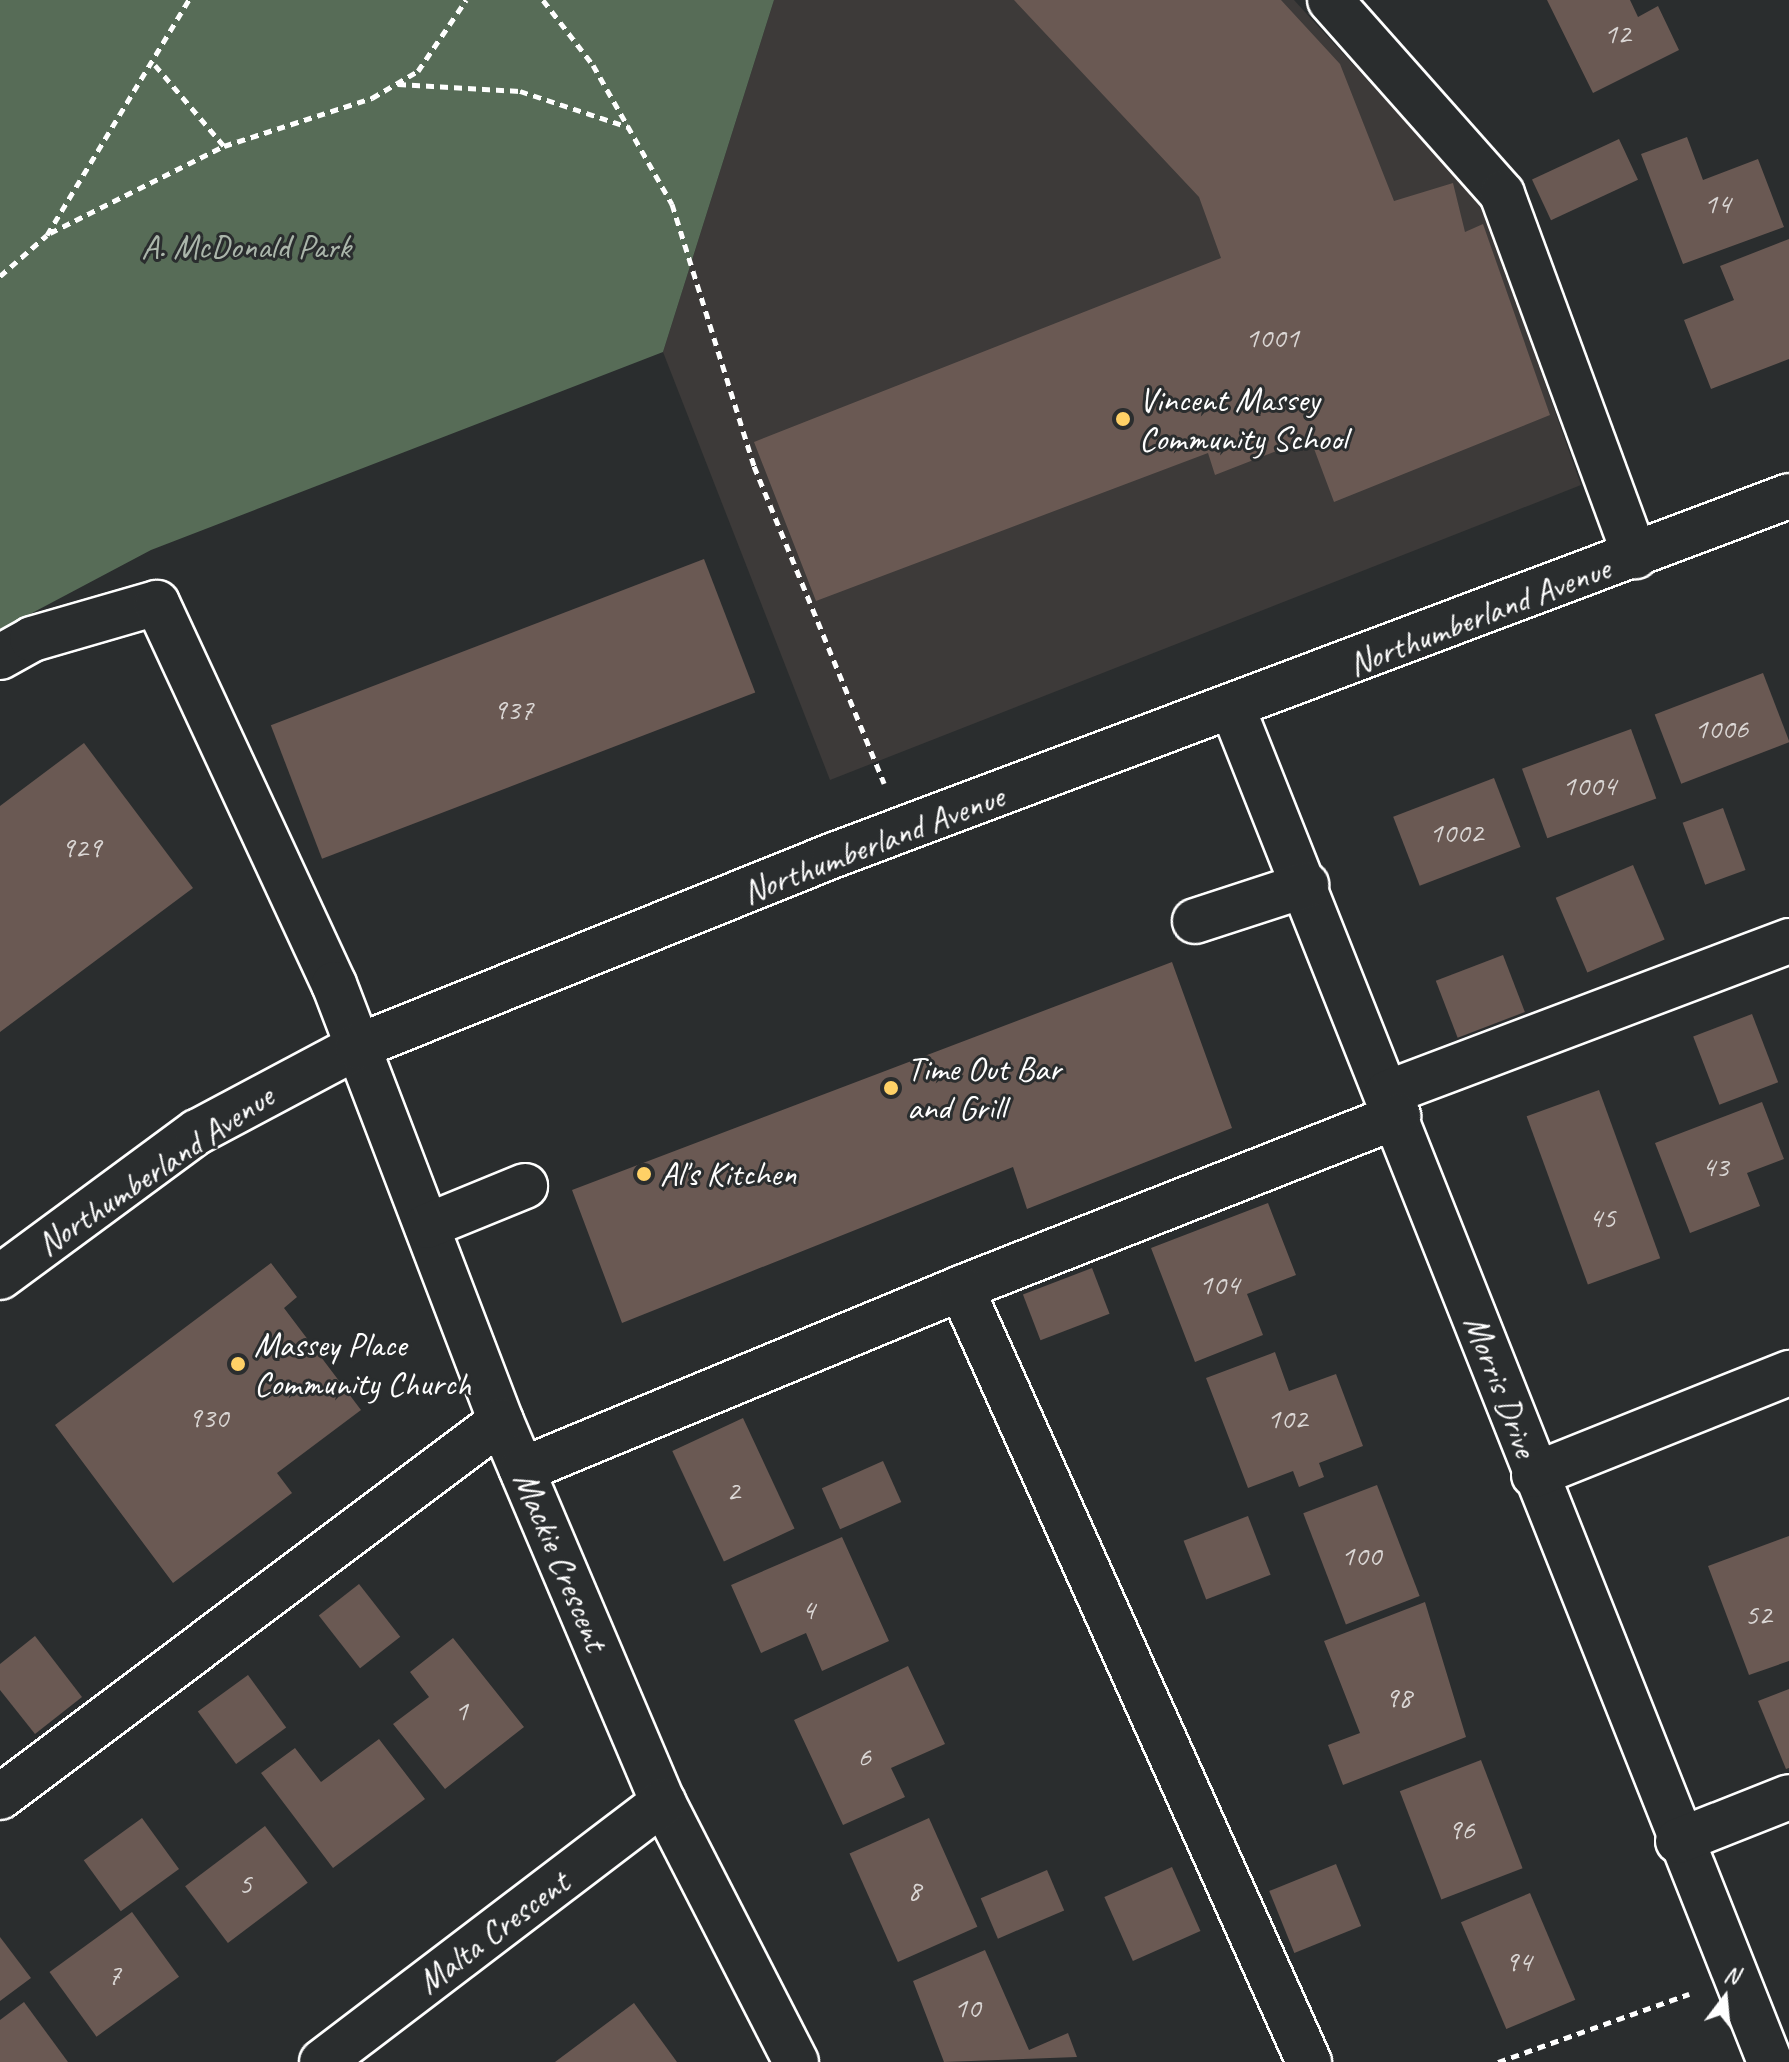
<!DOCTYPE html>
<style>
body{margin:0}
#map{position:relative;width:1789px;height:2062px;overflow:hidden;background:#2a2d2e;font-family:Caveat,sans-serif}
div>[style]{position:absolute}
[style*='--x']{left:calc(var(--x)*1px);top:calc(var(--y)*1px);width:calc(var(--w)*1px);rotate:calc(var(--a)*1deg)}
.built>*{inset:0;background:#3d3a39}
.green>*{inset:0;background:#576c57}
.building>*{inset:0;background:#6a5953;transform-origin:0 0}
.path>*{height:5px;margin-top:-2.5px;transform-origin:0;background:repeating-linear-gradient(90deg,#fff 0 8px,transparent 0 14px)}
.roads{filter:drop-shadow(2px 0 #fff) drop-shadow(-2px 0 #fff) drop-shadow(0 2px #fff) drop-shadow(0 -2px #fff)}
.minor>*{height:44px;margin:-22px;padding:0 22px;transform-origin:22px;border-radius:22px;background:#2a2d2e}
.dots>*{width:22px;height:22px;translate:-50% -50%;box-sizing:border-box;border:4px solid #2a2d2e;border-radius:50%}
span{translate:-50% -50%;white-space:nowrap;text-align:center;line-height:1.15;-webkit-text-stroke:6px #2a2d2e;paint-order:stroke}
.number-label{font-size:30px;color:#dad6d4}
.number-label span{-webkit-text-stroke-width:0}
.park-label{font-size:34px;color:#abb6ab}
.poi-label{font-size:34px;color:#fff}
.left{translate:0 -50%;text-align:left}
.street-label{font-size:34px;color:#fff}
.north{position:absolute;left:1685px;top:1958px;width:80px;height:80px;-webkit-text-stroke:6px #2a2d2e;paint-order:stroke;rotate:16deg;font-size:22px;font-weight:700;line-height:32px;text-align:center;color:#fff}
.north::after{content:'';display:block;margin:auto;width:28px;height:36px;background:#fff;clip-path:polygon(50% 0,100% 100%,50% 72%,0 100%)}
</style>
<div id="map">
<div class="built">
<div style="clip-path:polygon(774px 0,1294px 0,1482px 205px,1581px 485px,830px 780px,663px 352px)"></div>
</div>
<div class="green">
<div style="clip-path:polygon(0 0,774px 0,663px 352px,151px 550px,0 630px)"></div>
</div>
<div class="building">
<div style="clip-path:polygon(1014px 0,1281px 0,1340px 64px,1394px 201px,1453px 183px,1465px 232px,1483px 224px,1550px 415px,1334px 502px,1310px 438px,1215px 475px,1208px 453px,816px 601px,754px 442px,1221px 258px,1199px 197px)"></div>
<div style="clip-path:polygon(1547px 0,1630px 0,1638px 17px,1658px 6px,1679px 50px,1593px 93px)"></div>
<div style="clip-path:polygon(1687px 137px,1703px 180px,1758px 159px,1784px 227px,1683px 264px,1641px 154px)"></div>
<div style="left:1619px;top:139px;width:45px;height:96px;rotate:65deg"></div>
<div style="clip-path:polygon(1789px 239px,1789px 359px,1711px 389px,1684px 320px,1734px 300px,1720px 266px)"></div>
<div style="left:704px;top:559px;width:143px;height:464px;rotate:69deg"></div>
<div style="left:1763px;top:673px;width:74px;height:116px;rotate:69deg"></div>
<div style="left:1631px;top:729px;width:74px;height:116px;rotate:70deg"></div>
<div style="clip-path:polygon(84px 743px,193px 888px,0 1032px,0 806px)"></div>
<div style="left:1494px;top:778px;width:74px;height:108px;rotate:69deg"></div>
<div style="left:1723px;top:808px;width:66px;height:43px;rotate:70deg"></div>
<div style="left:1633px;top:865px;width:81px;height:84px;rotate:67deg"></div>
<div style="left:1503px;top:955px;width:61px;height:72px;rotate:69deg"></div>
<div style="clip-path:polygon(1172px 962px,1232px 1128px,1027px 1209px,1013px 1167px,622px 1323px,572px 1190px)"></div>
<div style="left:1752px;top:1014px;width:73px;height:63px;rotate:69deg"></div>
<div style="left:1599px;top:1090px;width:179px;height:77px;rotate:70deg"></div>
<div style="clip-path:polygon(1762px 1102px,1784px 1159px,1747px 1173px,1760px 1206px,1690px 1233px,1655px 1143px)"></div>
<div style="clip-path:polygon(1268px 1203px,1296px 1275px,1247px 1294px,1263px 1335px,1195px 1362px,1151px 1248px)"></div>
<div style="clip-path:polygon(271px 1263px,297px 1297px,284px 1308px,361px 1410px,277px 1473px,292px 1493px,173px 1583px,55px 1425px)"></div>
<div style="left:1092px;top:1268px;width:49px;height:74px;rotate:69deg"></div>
<div style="clip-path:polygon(1275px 1352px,1289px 1391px,1336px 1374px,1363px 1446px,1319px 1463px,1324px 1477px,1299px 1487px,1293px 1471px,1248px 1488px,1206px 1378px)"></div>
<div style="left:743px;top:1418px;width:122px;height:78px;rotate:65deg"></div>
<div style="left:883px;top:1461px;width:45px;height:67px;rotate:66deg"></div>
<div style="left:1377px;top:1485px;width:119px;height:79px;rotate:69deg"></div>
<div style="left:1248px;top:1516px;width:63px;height:69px;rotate:69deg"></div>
<div style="clip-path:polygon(1789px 1536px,1789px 1661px,1749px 1675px,1708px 1566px)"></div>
<div style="clip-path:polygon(842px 1537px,889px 1641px,822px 1671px,806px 1633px,761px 1653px,731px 1585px)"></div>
<div style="left:359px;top:1584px;width:67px;height:51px;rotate:52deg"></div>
<div style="clip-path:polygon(1425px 1602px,1466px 1737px,1343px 1785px,1328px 1745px,1360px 1733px,1324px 1641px)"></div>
<div style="clip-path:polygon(35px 1636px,82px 1697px,35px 1734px,0 1690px,0 1664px)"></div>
<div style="clip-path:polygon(453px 1638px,524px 1727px,445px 1789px,393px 1724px,429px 1697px,410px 1672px)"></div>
<div style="clip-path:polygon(908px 1666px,945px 1744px,891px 1768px,905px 1797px,843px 1825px,794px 1720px)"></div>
<div style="left:248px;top:1675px;width:65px;height:62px;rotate:54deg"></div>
<div style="clip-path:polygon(1789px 1689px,1789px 1768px,1786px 1769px,1758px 1701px)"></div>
<div style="clip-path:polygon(379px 1739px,425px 1799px,333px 1868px,261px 1773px,295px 1748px,321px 1782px)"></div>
<div style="left:1481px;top:1760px;width:116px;height:87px;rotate:69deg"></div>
<div style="left:142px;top:1818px;width:63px;height:72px;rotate:54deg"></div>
<div style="left:929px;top:1818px;width:119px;height:87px;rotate:66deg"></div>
<div style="left:265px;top:1826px;width:71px;height:100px;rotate:53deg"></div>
<div style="left:1336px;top:1864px;width:67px;height:72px;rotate:68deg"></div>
<div style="left:1172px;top:1867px;width:70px;height:74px;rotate:66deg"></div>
<div style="left:1047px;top:1870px;width:44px;height:72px;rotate:67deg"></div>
<div style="left:1530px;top:1893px;width:116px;height:75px;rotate:67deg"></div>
<div style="left:132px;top:1912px;width:80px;height:102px;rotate:54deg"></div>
<div style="clip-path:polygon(0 1937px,31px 1978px,0 2001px)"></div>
<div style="clip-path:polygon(985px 1950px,1029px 2050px,1068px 2033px,1077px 2057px,944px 2062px,913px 1981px)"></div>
<div style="clip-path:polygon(24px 2002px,68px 2062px,0 2062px,0 2020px)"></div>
<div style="clip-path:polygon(634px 2003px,677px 2062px,555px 2062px)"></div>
</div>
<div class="path">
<div style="--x:543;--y:0;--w:82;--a:52.4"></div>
<div style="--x:593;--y:65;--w:160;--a:60.4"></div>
<div style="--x:672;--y:204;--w:275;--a:72.6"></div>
<div style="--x:754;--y:466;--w:343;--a:67.7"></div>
<div style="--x:155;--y:65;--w:106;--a:49.6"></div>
<div style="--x:224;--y:146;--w:156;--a:-18"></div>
<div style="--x:372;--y:98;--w:53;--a:-30.4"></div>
<div style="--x:418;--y:71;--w:86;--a:-55.9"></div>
<div style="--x:398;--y:84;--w:122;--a:3.3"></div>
<div style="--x:520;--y:91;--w:114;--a:18.4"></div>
<div style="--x:50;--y:233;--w:195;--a:-26.6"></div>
<div style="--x:0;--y:276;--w:62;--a:-41.1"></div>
<div style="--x:47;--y:235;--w:275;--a:-58.9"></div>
<div style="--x:1498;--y:2062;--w:203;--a:-19.6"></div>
</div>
<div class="roads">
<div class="minor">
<div style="--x:1330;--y:0;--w:259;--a:48.4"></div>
<div style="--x:1502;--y:194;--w:386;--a:69.8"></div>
<div style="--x:0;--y:657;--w:37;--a:-29"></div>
<div style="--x:32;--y:639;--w:130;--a:-16.1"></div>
<div style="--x:157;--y:603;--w:420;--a:65.1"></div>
<div style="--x:334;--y:984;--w:468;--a:69.1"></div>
<div style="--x:501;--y:1421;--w:414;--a:67"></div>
<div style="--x:663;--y:1802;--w:292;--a:62.9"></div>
<div style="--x:1233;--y:709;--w:1456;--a:68.35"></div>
<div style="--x:1195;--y:921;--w:117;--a:-18"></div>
<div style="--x:1387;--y:1093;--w:430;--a:-20.7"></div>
<div style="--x:427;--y:1226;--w:106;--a:-22.2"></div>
<div style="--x:0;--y:1277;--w:245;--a:-36.4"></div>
<div style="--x:197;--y:1132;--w:181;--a:-28"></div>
<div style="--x:357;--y:1047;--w:514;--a:-21.93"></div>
<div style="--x:834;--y:855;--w:1020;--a:-20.6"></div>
<div style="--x:961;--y:1288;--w:470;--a:-21.5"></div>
<div style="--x:522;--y:1470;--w:475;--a:-22.5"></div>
<div style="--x:961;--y:1288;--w:849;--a:65.79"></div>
<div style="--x:1534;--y:1475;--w:275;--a:-21.8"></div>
<div style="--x:0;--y:1797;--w:626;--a:-36.89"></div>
<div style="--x:1678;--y:1841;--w:119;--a:-21.6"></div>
<div style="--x:322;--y:2062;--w:429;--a:-37.3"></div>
</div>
</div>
<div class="dots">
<div style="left:1123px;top:419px;background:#ffd166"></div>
<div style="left:891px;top:1088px;background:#ffd166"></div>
<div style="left:644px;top:1174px;background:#ffd166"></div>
<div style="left:238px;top:1364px;background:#ffd166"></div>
</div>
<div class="number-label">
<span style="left:1617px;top:33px">12</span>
<span style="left:1717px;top:203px">14</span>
<span style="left:1272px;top:337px">1001</span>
<span style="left:513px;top:709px">937</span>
<span style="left:1721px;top:728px">1006</span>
<span style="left:1589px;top:785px">1004</span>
<span style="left:1456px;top:832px">1002</span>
<span style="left:81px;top:847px">929</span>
<span style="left:1715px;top:1166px">43</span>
<span style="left:1602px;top:1217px">45</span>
<span style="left:1219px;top:1284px">104</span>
<span style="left:208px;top:1417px">930</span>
<span style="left:1287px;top:1418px">102</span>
<span style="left:733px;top:1490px">2</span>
<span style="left:1361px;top:1555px">100</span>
<span style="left:808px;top:1609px">4</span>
<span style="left:1758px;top:1614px">52</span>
<span style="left:1398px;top:1697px">98</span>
<span style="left:461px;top:1710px">1</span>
<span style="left:864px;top:1756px">6</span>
<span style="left:1461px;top:1829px">96</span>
<span style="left:245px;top:1883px">5</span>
<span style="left:914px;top:1890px">8</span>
<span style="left:1518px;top:1961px">94</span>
<span style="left:114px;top:1974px">7</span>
<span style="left:967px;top:2007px">10</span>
</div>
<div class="park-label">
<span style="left:246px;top:247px">A. McDonald Park</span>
</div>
<div class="poi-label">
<span class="left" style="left:1139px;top:419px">Vincent Massey<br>Community School</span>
<span class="left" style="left:907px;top:1088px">Time Out Bar<br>and Grill</span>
<span class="left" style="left:660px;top:1174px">Al's Kitchen</span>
<span class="left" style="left:254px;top:1364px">Massey Place<br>Community Church</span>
</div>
<div class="street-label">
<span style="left:1479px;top:616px;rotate:-21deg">Northumberland Avenue</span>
<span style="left:873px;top:844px;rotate:-21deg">Northumberland Avenue</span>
<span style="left:155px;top:1170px;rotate:-34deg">Northumberland Avenue</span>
<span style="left:1501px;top:1386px;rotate:69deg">Morris Drive</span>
<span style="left:561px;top:1561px;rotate:67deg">Mackie Crescent</span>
<span style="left:493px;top:1932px;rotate:-37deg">Malta Crescent</span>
</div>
<div class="north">N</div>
</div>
